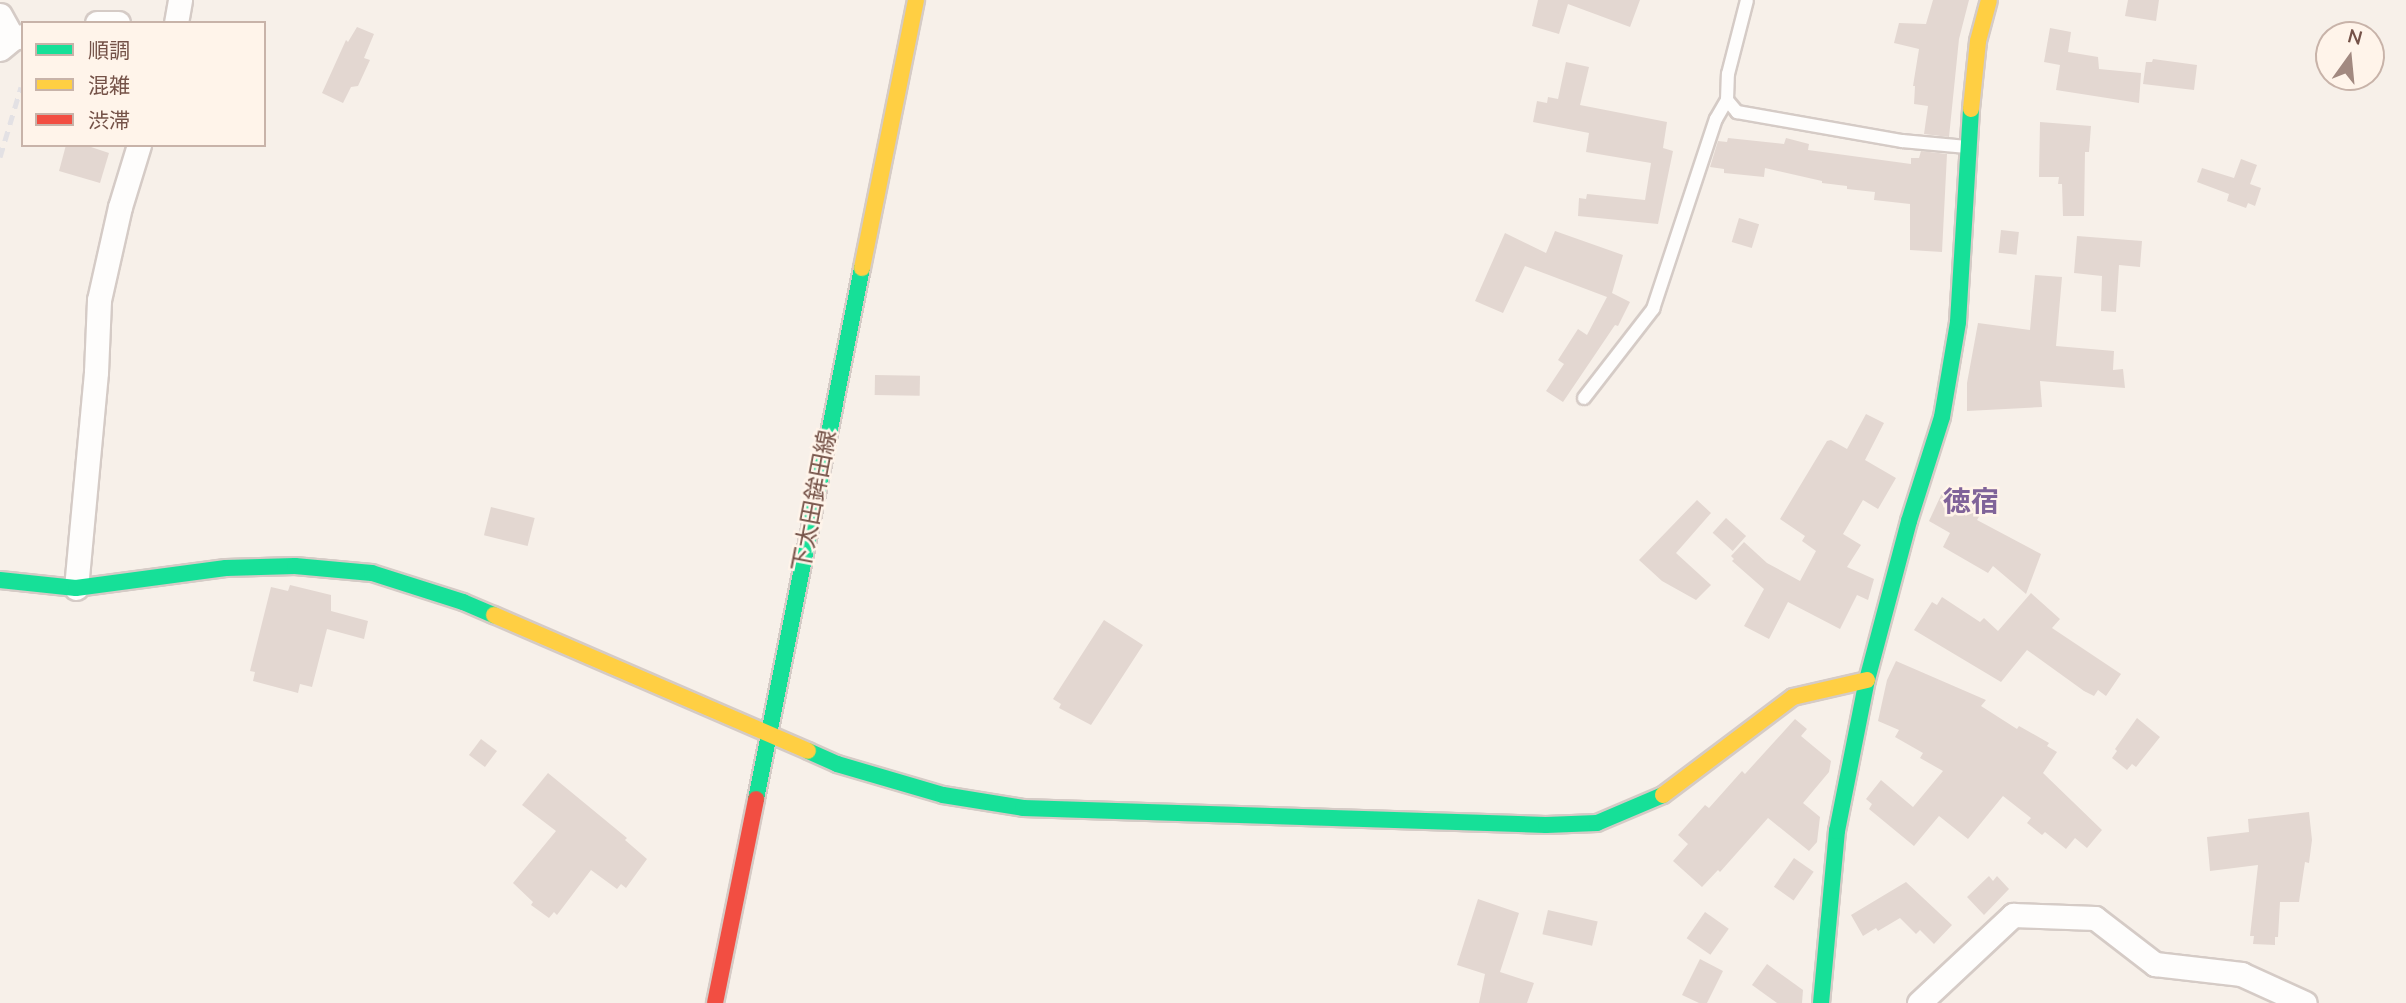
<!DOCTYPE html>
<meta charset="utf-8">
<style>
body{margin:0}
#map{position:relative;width:2406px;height:1003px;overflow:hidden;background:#f7f0e9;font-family:"Nunito Sans","Noto Sans JP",sans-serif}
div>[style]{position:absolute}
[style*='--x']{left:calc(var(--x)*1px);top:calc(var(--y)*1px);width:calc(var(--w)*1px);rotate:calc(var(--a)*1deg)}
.building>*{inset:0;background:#e3d7d1;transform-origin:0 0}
.roads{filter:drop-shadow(2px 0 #d5cbc6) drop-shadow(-2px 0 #d5cbc6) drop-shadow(0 2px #d5cbc6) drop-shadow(0 -2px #d5cbc6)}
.lane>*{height:12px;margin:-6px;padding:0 6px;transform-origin:6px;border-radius:6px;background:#fefdfc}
.street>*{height:23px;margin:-11.5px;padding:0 11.5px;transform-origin:11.5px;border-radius:11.5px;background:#fefdfc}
.fast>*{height:16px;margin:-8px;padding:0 8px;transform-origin:8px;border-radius:8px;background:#16e098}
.slow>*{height:16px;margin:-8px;padding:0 8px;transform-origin:8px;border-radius:8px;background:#ffcf43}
.jam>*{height:16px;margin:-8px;padding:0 8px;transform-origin:8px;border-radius:8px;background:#f24e42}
.rail>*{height:5px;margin-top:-2.5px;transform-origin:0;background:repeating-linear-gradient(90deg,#e3e1e4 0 10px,transparent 0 17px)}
span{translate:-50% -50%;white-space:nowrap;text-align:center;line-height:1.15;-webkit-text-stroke:5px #fff4ea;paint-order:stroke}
.street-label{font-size:24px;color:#755248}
.quarter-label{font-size:28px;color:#806399;font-weight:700}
.legend{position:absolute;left:21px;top:21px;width:245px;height:126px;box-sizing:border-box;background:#fff4ea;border:2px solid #c8b3a9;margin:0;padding:9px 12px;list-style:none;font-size:21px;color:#755248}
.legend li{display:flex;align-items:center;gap:14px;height:35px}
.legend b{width:35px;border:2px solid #c8b3a9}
.north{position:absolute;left:2315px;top:21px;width:70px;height:70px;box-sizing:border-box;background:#fff4ea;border:2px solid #c8b3a9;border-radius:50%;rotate:15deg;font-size:19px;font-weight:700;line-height:28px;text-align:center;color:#755248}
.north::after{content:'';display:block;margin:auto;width:24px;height:32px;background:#a28980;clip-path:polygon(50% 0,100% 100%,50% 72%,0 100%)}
</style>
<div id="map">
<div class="building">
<div style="clip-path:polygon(1538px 0,1640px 0,1630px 27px,1568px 4px,1559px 34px,1532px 26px)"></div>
<div style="clip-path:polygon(1933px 0,1969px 0,1959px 39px,1949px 137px,1924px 134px,1928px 106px,1914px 104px,1915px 86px,1913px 86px,1919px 49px,1894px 43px,1899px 23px,1926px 24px)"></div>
<div style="clip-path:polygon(2128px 0,2159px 0,2156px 21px,2125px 16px)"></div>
<div style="clip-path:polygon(357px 27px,374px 34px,364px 58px,370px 60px,358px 86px,351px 87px,343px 103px,322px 93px,346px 40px,348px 42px)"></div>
<div style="clip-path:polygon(2050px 28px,2071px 32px,2068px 52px,2098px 57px,2099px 69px,2141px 73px,2139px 103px,2056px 90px,2060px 65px,2044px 62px)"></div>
<div style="clip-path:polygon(2153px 59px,2197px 65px,2194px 90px,2143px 84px,2146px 62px,2152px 62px)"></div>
<div style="clip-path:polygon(1566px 62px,1589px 67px,1580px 105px,1667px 122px,1663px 148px,1673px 151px,1658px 224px,1578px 216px,1579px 198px,1586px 199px,1587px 194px,1645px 200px,1651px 163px,1586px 152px,1589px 133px,1533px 122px,1537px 101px,1547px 103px,1548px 97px,1558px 99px)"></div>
<div style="clip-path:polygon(2040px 122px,2091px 126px,2089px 152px,2085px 152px,2084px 216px,2063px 216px,2062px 184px,2058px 184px,2059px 177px,2039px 177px)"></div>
<div style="clip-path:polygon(1728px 138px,1784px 144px,1786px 138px,1809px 144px,1808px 150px,1911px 164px,1911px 158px,1919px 158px,1921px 151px,1947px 154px,1942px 252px,1910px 250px,1910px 204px,1874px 200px,1875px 192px,1847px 189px,1847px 186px,1822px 183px,1822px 181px,1765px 168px,1764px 177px,1724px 173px,1724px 169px,1710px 167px,1718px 141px,1727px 142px)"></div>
<div style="clip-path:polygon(66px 145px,85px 145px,109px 153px,100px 183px,59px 171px)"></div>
<div style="clip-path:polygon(2241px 159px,2257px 165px,2250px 184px,2261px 188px,2255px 206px,2248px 203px,2246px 208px,2227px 201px,2229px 194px,2197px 182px,2202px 168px,2234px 178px)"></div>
<div style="left:1739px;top:218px;width:21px;height:25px;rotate:17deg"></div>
<div style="left:2001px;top:230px;width:18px;height:23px;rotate:6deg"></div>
<div style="clip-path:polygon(1555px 231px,1623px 255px,1612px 293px,1630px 302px,1618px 326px,1615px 325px,1563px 402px,1546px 391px,1564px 364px,1558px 360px,1578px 329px,1587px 335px,1607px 297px,1525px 266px,1503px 313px,1475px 301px,1505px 233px,1546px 253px)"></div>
<div style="clip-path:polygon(2077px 236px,2142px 241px,2140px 267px,2119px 265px,2116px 312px,2101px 311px,2102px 276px,2074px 273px)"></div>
<div style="clip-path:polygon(2035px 275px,2062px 277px,2056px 346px,2114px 351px,2113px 370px,2123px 369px,2125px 388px,2040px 381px,2042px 407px,1967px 411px,1967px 383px,1978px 323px,2030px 330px)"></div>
<div style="left:875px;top:375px;width:45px;height:20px;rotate:1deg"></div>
<div style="clip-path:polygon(1866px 414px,1884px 423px,1865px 460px,1896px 478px,1878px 509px,1863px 500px,1843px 534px,1861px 545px,1847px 567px,1874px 579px,1868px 600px,1857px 595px,1840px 629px,1788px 602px,1769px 639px,1744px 626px,1764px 589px,1732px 561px,1734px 559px,1731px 556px,1744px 542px,1767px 563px,1800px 581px,1816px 551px,1802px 541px,1805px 536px,1780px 519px,1827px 441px,1831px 440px,1847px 449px)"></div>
<div style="clip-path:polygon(1942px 493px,1950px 497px,1952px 493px,1983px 510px,1977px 520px,2041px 554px,2026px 594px,1993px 566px,1988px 573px,1943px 547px,1950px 533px,1929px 521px)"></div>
<div style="clip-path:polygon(1697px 500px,1711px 513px,1676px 553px,1711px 585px,1696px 600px,1662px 581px,1639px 560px)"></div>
<div style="left:491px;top:507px;width:45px;height:29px;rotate:14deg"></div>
<div style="left:1726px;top:518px;width:27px;height:20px;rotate:42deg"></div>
<div style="clip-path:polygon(290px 585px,331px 595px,331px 611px,368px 621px,364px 639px,327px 629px,312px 687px,300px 684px,298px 693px,253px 681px,255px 672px,250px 671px,271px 587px,288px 591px)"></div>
<div style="clip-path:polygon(2031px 593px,2060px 619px,2052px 628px,2121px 674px,2106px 696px,2098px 690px,2094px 696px,2084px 691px,2027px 650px,2001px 682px,1914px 630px,1932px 602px,1937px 605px,1942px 597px,1980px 622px,1984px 618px,1998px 631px)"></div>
<div style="clip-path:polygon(1104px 620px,1143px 645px,1091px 725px,1059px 708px,1061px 704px,1053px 699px)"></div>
<div style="clip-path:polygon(1896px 661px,1986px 700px,1981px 706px,2017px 729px,2019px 726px,2049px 743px,2047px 746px,2057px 752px,2043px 773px,2102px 830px,2087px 848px,2075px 838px,2066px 849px,2045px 832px,2042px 835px,2027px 823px,2031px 818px,2003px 796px,1968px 839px,1939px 816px,1914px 846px,1869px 809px,1872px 804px,1866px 799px,1881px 780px,1913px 807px,1943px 771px,1920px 758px,1923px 753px,1895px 737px,1899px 730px,1878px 721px,1887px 680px)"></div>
<div style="clip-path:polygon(2137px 718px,2160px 737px,2136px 767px,2132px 764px,2127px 770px,2112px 758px,2117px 751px,2115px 749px)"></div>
<div style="clip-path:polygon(1795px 719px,1807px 729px,1801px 736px,1831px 761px,1829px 772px,1803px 803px,1820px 817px,1817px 842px,1809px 851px,1768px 818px,1720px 872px,1718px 870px,1702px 887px,1673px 861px,1688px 844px,1678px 835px,1705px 805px,1709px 808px,1742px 771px,1745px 774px)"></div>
<div style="left:481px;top:739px;width:20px;height:20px;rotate:37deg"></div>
<div style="clip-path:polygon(548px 773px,627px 838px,625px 840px,647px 859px,626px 888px,621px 884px,617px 889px,591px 870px,557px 915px,554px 912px,549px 918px,531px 905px,533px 902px,513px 883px,556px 831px,522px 805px)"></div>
<div style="clip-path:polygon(2309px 812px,2312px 840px,2309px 863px,2305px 862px,2299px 902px,2280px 902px,2278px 937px,2275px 937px,2275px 945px,2253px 944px,2254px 936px,2250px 936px,2258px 865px,2210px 871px,2207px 837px,2249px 832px,2248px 819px)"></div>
<div style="left:1794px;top:858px;width:24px;height:35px;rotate:35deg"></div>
<div style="clip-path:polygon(1989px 876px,1993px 881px,1997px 876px,2009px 889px,1984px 915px,1967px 897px)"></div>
<div style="clip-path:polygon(1906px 882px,1952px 925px,1934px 944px,1920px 930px,1916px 934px,1900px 918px,1878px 931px,1876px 928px,1863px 936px,1851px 915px)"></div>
<div style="clip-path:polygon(1478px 899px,1519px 913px,1500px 972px,1534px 983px,1527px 1003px,1479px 1003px,1485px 974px,1457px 965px)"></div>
<div style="left:1548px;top:910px;width:51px;height:25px;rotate:13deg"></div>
<div style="left:1705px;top:912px;width:29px;height:32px;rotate:35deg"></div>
<div style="clip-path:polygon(1700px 959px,1723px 971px,1707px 1003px,1699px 1003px,1682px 995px)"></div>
<div style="clip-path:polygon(1767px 964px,1803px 990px,1802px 1003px,1777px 1003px,1752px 985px)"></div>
</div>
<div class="roads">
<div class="lane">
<div style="--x:1727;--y:100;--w:16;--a:50"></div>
<div style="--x:1737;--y:112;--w:168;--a:10"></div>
<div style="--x:1902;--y:141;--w:65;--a:5.3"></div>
<div style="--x:1584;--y:398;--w:113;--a:-52.2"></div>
<div style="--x:1653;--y:309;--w:200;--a:-71.7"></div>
<div style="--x:1716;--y:119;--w:22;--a:-60"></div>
<div style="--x:1727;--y:100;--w:26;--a:-88"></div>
<div style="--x:1728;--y:74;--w:76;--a:-75.6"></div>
</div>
<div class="street">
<div style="--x:0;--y:15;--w:26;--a:61"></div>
<div style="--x:97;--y:23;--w:21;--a:0"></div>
<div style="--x:176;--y:23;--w:23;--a:-80"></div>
<div style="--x:0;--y:49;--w:17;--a:-40"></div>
<div style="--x:13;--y:38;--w:10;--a:-11"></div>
<div style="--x:76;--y:588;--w:217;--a:-84.7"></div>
<div style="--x:96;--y:372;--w:72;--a:-87.6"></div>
<div style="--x:99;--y:300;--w:95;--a:-77.3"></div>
<div style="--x:120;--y:207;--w:65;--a:-73"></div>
<div style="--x:1919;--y:1003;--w:129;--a:-43.1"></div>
<div style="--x:2013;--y:915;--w:82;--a:2.1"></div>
<div style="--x:2095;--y:918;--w:76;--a:37.5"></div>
<div style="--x:2155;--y:964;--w:87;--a:6.6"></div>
<div style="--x:2241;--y:974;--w:70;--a:24.4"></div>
</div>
<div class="fast">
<div style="--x:0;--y:580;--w:76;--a:6"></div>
<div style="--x:76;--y:588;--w:151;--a:-7.6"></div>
<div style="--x:226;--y:568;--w:69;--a:-1.7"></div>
<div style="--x:295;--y:566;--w:77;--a:5.2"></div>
<div style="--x:372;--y:573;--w:96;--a:17.7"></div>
<div style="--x:463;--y:602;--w:34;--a:23"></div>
<div style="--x:808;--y:751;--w:32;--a:24"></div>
<div style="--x:837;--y:764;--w:110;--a:16.3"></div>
<div style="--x:943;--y:795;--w:81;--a:9.2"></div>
<div style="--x:1023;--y:808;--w:523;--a:1.86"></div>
<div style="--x:1546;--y:825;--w:51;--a:-2.2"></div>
<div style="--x:1597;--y:823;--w:72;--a:-23"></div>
<div style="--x:756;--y:799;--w:541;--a:-78.71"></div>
<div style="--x:1821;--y:1003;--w:173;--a:-84.7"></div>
<div style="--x:1837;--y:831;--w:154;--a:-78.8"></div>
<div style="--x:1867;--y:680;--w:164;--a:-75.2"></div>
<div style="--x:1909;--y:521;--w:109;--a:-72.4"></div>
<div style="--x:1942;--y:417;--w:96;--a:-80.4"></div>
<div style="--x:1958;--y:322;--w:213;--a:-86.5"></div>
</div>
<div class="slow">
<div style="--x:1971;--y:109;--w:68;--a:-84.1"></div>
<div style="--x:1978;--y:41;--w:42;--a:-75"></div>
<div style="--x:862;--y:268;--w:273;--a:-78.6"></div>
<div style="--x:494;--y:615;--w:342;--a:23.4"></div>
<div style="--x:1663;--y:795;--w:163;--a:-37"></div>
<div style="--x:1793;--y:697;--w:76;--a:-12.9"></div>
</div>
<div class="jam">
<div style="--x:715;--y:1003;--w:208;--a:-78.6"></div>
</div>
</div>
<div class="rail">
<div style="--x:0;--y:157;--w:73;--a:-73.3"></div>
</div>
<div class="street-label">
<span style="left:815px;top:501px;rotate:-79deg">下太田鉾田線</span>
</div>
<div class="quarter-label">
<span style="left:1971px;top:502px">徳宿</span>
</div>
<ul class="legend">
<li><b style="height:9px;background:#16e098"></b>順調</li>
<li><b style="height:9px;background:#ffcf43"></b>混雑</li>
<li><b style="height:9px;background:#f24e42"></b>渋滞</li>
</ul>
<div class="north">N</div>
</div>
